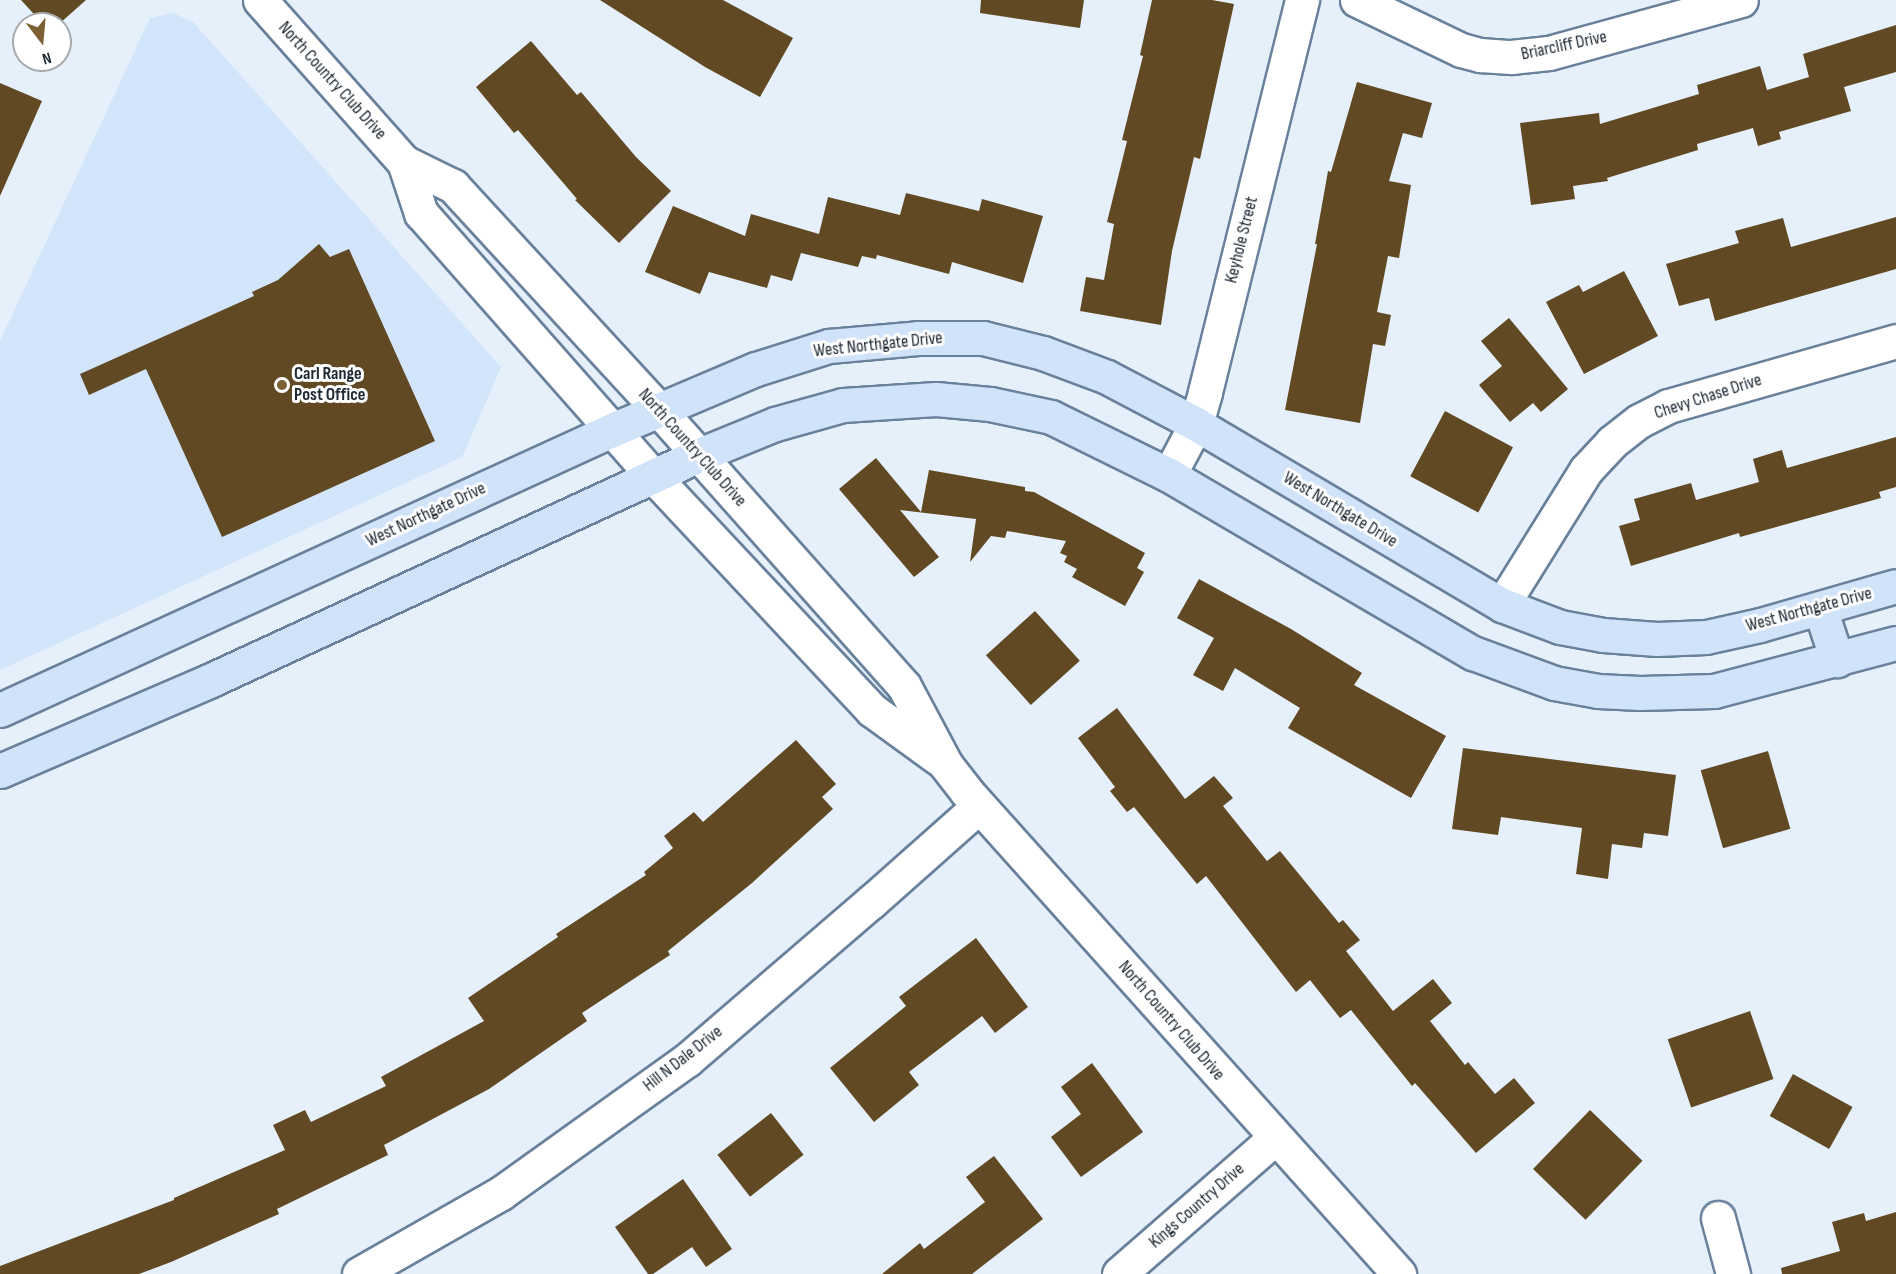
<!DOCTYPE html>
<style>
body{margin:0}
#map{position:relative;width:1896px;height:1274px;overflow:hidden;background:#e5f0fb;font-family:"Sofia Sans Condensed",sans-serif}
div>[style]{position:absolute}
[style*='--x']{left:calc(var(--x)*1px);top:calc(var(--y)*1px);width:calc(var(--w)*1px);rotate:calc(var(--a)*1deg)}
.built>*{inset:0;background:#d2e5fa}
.building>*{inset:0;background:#614924;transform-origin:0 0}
.roads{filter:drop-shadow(2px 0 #69819b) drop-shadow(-2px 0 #69819b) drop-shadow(0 2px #69819b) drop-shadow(0 -2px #69819b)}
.minor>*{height:33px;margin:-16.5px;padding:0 16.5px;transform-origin:16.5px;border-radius:16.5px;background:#fff}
.major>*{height:33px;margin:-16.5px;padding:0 16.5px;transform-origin:16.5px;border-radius:16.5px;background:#d0e3f8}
.dots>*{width:16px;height:16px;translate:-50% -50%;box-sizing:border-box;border:3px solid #fff;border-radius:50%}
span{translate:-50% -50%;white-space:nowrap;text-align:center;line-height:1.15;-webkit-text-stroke:6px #fff;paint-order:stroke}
.street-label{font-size:18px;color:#202a35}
.poi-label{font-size:18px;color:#202a35;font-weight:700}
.left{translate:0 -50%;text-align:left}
.north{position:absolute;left:12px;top:12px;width:60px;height:60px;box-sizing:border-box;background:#fff;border:2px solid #a6aaae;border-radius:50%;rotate:164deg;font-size:16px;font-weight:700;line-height:24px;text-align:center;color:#202a35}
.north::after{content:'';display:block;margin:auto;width:21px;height:27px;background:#7c6033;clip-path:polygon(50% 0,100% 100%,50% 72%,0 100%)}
</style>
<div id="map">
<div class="built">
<div style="clip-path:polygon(173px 13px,193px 22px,501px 367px,462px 457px,0 670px,0 341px,150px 18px)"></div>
</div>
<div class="building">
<div style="clip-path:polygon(21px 0,86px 0,59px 24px,43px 24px)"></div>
<div style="clip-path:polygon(600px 0,723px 0,793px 38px,760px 97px,705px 67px)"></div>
<div style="clip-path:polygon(981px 0,1084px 0,1080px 28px,980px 13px)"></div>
<div style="clip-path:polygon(1152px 0,1212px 0,1234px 4px,1200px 159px,1194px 157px,1172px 251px,1161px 325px,1080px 311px,1086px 277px,1104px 280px,1114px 224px,1107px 222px,1127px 141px,1122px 140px,1143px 56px,1140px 55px)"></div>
<div style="clip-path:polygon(1896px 25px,1896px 72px,1844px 87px,1851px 111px,1779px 132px,1781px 139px,1758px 146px,1753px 128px,1697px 144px,1698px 150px,1607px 178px,1608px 181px,1573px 186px,1575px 199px,1531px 205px,1520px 123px,1599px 113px,1600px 124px,1699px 94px,1697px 85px,1760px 66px,1767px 90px,1809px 77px,1803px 54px)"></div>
<div style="clip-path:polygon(531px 41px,577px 95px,581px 92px,636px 157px,671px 191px,619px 243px,575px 200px,577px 199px,518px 130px,514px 133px,476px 87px)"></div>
<div style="clip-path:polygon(1357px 82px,1432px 103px,1422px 138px,1403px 133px,1389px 181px,1411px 185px,1399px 258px,1388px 256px,1377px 312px,1391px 315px,1385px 346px,1373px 344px,1360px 423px,1285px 410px,1317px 244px,1315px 244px,1328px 171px,1331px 172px)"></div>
<div style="clip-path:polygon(0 83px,42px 101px,0 196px)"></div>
<div style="clip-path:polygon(906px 193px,979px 211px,982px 199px,1043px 216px,1023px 283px,952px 262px,949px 274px,877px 255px,876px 259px,862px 256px,858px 267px,801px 253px,792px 281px,771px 275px,767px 288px,709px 272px,700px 294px,645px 272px,673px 206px,745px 236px,751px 214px,819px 234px,828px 197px,900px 215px)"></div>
<div style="clip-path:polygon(1896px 217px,1896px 269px,1715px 321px,1709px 298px,1679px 306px,1666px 264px,1739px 243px,1735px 231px,1783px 218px,1791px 247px)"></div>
<div style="clip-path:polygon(319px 244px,330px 257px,349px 249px,435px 441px,222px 537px,146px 369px,89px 395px,80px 374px,254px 296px,252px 292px,278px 280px)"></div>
<div style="clip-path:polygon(1624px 271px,1658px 336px,1584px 374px,1546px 302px,1579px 285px,1583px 292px)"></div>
<div style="clip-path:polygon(1509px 318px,1568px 389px,1541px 412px,1533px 403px,1510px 422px,1479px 385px,1502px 366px,1481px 341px)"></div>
<div style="left:1445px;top:411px;width:77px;height:74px;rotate:28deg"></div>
<div style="clip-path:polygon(1896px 437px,1896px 487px,1879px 492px,1881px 498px,1740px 537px,1739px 533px,1631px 566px,1619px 526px,1640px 520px,1634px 499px,1691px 483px,1696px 500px,1759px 482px,1753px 459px,1782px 450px,1787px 468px)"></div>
<div style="clip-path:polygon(876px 458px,921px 512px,929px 470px,1025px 487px,1025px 491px,1034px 492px,1145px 553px,1137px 568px,1144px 572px,1125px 606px,1072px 577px,1077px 569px,1064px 562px,1067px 556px,1060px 553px,1066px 541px,1007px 531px,1005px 538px,991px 536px,970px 562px,976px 519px,900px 510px,939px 557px,914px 577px,839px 489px)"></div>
<div style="clip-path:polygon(1199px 579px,1291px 629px,1362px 673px,1354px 685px,1446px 736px,1411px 798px,1288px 728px,1300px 708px,1235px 668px,1223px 691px,1193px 675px,1214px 638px,1177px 618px)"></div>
<div style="left:1035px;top:611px;width:67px;height:66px;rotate:48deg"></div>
<div style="clip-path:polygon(1117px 708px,1185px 799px,1214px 776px,1233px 798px,1223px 806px,1267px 861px,1280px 851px,1339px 923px,1343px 920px,1360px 940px,1346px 951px,1393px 1011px,1433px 979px,1452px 1003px,1430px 1021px,1465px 1065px,1468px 1062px,1495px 1094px,1514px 1078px,1535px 1103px,1476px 1153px,1415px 1083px,1412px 1086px,1351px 1010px,1340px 1018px,1310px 980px,1296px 992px,1206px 876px,1197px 884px,1134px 807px,1127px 812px,1110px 791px,1115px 787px,1078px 738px)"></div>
<div style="clip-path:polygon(796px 740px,836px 784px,822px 797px,833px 809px,752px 883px,668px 951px,670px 955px,582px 1013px,587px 1021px,489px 1089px,384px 1145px,388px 1155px,277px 1209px,279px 1214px,171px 1262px,139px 1274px,0 1274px,0 1266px,174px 1200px,174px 1198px,285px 1150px,273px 1125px,305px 1110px,311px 1122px,386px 1086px,381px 1077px,484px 1021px,468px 998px,558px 937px,556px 934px,646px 875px,644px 872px,673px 848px,664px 836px,694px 812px,703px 822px)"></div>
<div style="clip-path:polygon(1463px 748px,1676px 775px,1668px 836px,1644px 833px,1642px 848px,1612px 844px,1608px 879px,1576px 874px,1582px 828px,1501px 817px,1498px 835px,1452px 829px)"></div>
<div style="left:1768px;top:751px;width:81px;height:70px;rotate:74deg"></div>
<div style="clip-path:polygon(976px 938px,1028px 1007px,995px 1033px,982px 1016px,909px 1072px,919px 1085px,874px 1122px,830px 1068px,906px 1006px,899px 997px)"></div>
<div style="left:1750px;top:1011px;width:72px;height:87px;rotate:71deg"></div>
<div style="clip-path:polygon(1092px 1063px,1143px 1132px,1081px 1177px,1051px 1137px,1081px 1114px,1061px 1087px)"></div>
<div style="left:1793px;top:1074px;width:68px;height:48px;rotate:29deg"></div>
<div style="left:1590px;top:1110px;width:73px;height:82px;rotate:44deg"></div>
<div style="left:771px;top:1113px;width:53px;height:68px;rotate:52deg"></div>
<div style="clip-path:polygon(994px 1156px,1043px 1219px,972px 1274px,882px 1274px,920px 1243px,924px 1249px,985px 1202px,966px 1177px)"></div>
<div style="clip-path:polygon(683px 1179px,732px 1249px,706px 1267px,692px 1247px,653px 1274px,648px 1274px,615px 1227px)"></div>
<div style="clip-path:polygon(1896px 1212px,1896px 1274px,1782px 1274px,1781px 1268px,1840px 1251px,1832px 1222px,1864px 1213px,1866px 1221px)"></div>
</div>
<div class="roads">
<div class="minor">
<div style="--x:260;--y:0;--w:217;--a:48.4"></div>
<div style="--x:404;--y:162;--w:55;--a:26.1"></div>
<div style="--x:453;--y:186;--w:303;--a:47.4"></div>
<div style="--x:658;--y:409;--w:370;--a:48.4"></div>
<div style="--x:904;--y:686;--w:89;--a:62"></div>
<div style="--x:946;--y:765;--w:33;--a:52"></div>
<div style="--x:966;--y:791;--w:649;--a:48.12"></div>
<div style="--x:1357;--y:0;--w:115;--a:25.7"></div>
<div style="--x:1461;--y:50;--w:20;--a:15"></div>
<div style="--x:1480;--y:55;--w:31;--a:4"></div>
<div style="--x:1511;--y:57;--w:38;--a:-6"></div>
<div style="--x:1549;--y:53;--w:199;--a:-15.4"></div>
<div style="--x:404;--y:162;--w:54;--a:71.6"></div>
<div style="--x:421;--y:213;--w:351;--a:48.6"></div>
<div style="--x:653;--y:476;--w:320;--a:46.9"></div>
<div style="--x:872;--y:710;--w:82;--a:36"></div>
<div style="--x:1169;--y:475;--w:58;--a:-62.1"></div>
<div style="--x:1196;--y:424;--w:33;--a:-74"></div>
<div style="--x:1205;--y:392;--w:404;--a:-76.1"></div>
<div style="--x:1502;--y:605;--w:159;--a:-58.1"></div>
<div style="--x:1586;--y:470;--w:38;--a:-47"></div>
<div style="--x:1612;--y:442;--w:34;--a:-38"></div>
<div style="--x:1639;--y:421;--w:33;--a:-27"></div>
<div style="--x:1668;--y:406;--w:237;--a:-15.9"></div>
<div style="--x:1718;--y:1218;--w:58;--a:75"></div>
<div style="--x:359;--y:1274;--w:163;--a:-29.7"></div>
<div style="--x:501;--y:1193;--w:229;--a:-35.6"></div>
<div style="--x:687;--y:1060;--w:243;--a:-40.7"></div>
<div style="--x:871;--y:902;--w:144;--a:-41.6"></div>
<div style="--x:1119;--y:1274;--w:207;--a:-41.1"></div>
</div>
<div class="major">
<div style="--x:1820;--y:608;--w:55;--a:71.9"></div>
<div style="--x:0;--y:710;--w:673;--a:-24.58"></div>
<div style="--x:612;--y:430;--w:156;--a:-23"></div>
<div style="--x:756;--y:369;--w:77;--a:-17.5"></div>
<div style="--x:829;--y:346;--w:89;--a:-5.1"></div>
<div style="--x:918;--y:338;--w:65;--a:0"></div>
<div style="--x:983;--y:338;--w:62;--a:14"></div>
<div style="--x:1043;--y:353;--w:68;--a:20.6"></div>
<div style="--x:1107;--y:377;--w:101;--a:27.8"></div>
<div style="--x:1196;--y:424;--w:356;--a:30.6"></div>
<div style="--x:1502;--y:605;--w:62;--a:20.8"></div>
<div style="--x:1560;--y:627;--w:44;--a:10.5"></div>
<div style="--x:1603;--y:635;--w:54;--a:4.2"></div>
<div style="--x:1657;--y:639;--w:49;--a:-2.3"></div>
<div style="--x:1706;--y:637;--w:55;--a:-12.5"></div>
<div style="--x:1760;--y:625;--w:141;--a:-16"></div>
<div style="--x:0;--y:771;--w:230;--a:-23.3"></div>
<div style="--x:211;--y:680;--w:537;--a:-24.75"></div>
<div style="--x:699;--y:455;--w:82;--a:-22.2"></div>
<div style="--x:775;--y:424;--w:71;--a:-15.6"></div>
<div style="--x:843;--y:405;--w:93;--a:-3.7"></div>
<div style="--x:936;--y:399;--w:54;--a:5.3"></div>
<div style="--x:990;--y:404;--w:62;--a:12"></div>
<div style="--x:1051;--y:417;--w:131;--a:26.2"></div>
<div style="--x:1169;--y:475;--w:352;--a:30.4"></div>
<div style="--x:1473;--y:653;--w:86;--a:20.3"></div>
<div style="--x:1554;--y:683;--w:45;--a:10.3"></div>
<div style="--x:1598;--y:691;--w:42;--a:2.7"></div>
<div style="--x:1640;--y:693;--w:74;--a:-1.5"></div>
<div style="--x:1714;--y:691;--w:188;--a:-14.8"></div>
</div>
</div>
<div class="dots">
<div style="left:282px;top:385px;background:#7c6033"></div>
</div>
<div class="street-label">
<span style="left:1564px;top:46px;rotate:-12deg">Briarcliff Drive</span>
<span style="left:332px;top:81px;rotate:48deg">North Country Club Drive</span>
<span style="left:1242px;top:240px;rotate:-76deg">Keyhole Street</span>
<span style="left:878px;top:345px;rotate:-6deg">West Northgate Drive</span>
<span style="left:1708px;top:397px;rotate:-18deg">Chevy Chase Drive</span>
<span style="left:692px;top:448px;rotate:48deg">North Country Club Drive</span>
<span style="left:1340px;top:510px;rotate:31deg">West Northgate Drive</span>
<span style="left:426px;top:515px;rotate:-25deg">West Northgate Drive</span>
<span style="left:1809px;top:610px;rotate:-15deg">West Northgate Drive</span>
<span style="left:1171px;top:1021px;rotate:49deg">North Country Club Drive</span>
<span style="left:683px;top:1059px;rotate:-38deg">Hill N Dale Drive</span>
<span style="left:1197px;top:1206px;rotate:-41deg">Kings Country Drive</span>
</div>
<div class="poi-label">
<span class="left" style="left:294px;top:385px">Carl Range<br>Post Office</span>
</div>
<div class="north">N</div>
</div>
